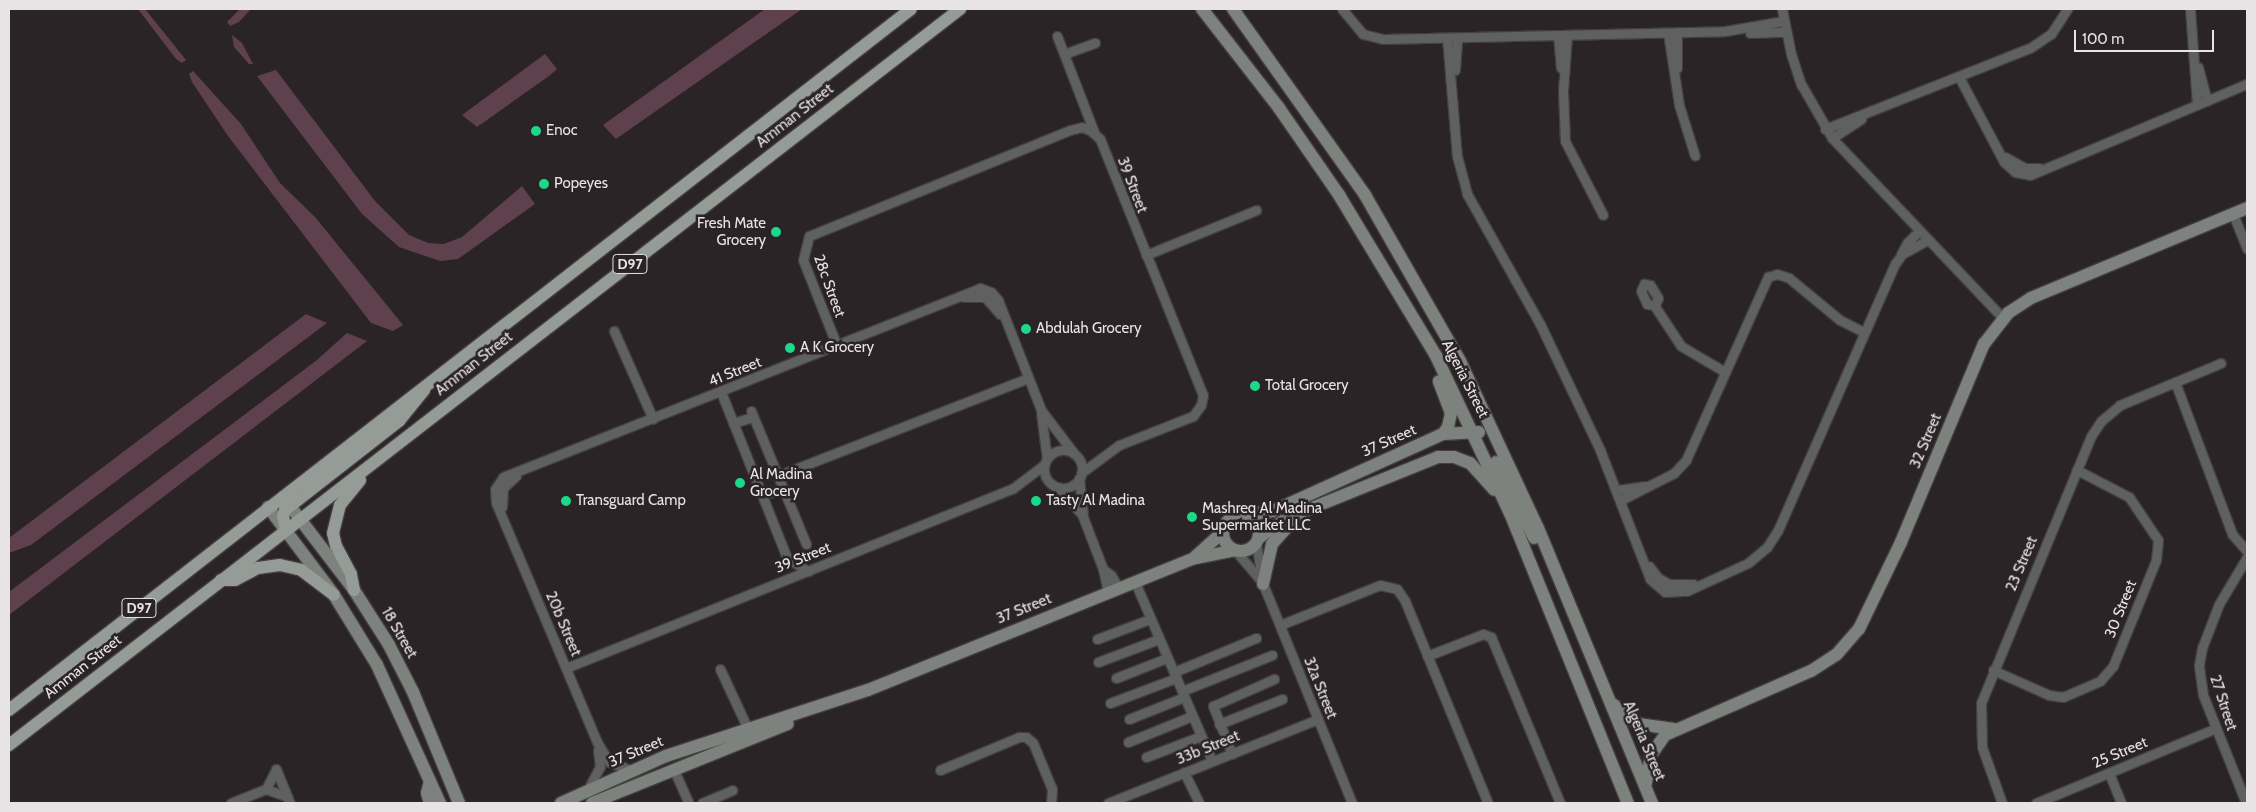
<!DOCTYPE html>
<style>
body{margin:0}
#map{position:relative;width:2256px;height:812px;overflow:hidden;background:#2b2426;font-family:Cabin,sans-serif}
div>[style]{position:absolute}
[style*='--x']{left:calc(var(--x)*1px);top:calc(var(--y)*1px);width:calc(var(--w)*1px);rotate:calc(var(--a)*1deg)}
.green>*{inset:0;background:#5f404d}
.roads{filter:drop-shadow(1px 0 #453f41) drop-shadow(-1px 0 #453f41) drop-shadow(0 1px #453f41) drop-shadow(0 -1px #453f41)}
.street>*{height:9px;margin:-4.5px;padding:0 4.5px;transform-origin:4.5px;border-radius:4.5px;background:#5e615f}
.street>.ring{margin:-4.5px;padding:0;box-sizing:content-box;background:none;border:9px solid #5e615f;border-radius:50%}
.secondary>*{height:12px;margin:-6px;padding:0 6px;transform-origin:6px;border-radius:6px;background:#7d827e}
.secondary>.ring{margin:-6px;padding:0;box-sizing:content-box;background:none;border:12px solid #7d827e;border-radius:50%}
.primary>*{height:12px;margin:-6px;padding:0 6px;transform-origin:6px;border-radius:6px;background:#959b97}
.dots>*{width:14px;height:14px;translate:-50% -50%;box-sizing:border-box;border:2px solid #2b2426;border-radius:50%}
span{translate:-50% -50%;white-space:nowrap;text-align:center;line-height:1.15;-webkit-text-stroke:5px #2b2426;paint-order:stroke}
.shield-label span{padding:1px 4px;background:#2b2426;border:1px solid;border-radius:4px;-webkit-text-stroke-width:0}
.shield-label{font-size:14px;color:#e8e3e5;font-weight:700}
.street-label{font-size:15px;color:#e8e3e5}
.poi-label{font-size:15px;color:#e8e3e5}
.left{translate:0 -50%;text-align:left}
.right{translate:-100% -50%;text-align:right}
.frame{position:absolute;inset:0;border:10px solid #e8e3e5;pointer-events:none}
.scale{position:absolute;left:2074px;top:30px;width:140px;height:22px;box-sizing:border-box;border:2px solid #e8e3e5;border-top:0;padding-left:6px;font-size:15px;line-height:18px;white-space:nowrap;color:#e8e3e5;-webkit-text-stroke:4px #2b2426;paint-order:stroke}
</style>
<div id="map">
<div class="green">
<div style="clip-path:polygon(138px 9px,145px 9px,186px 60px,182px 63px,176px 59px)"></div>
<div style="clip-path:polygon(240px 9px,251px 9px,239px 22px,230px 26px,227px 22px)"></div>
<div style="clip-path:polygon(765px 9px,802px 9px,616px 139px,603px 125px)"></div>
<div style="clip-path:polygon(232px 35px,242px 43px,253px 64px,249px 64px,234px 47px)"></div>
<div style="clip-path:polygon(545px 54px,557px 69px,549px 76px,477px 127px,462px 115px)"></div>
<div style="clip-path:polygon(276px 70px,375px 201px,409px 235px,428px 243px,444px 244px,462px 237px,522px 186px,535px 204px,458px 259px,440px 261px,399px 247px,362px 214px,257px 76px)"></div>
<div style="clip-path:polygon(193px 71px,241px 124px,280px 183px,315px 217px,403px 325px,393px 331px,371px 323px,228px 136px,192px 82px,189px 74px)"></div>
<div style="clip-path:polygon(306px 314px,327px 323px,31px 545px,9px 553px,9px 538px)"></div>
<div style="clip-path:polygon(347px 333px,367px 341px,9px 615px,9px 592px,317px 360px)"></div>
</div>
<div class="roads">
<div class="street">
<div style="--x:1342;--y:9;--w:33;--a:50"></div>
<div style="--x:1363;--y:34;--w:21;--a:14"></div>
<div style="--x:1383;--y:39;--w:342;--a:-1.3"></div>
<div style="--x:1725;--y:31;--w:59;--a:-9.8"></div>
<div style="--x:1782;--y:9;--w:46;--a:78.7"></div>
<div style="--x:1791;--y:54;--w:32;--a:72"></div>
<div style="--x:1801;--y:84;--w:62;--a:60.1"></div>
<div style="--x:1832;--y:138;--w:248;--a:46.5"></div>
<div style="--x:2190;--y:9;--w:96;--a:85.8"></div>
<div style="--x:1677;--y:32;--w:36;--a:90"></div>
<div style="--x:1668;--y:33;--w:73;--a:81.3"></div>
<div style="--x:1679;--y:105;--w:53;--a:72.6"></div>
<div style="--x:1750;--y:33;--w:35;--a:-2"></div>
<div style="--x:1558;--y:35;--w:33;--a:85"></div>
<div style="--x:1567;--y:35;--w:56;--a:94.1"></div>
<div style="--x:1563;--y:91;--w:50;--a:87.7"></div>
<div style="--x:1565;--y:141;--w:83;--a:62.8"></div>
<div style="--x:1057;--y:36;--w:103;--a:68.9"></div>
<div style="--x:1447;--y:38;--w:118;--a:85.2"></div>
<div style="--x:1457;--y:156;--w:39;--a:75"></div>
<div style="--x:1467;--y:194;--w:149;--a:60.7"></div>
<div style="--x:1540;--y:324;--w:140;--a:64.5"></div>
<div style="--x:1600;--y:450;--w:138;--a:68.8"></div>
<div style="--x:1650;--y:579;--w:20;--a:41"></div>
<div style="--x:1665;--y:592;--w:22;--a:-3"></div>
<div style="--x:1687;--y:591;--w:67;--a:-24.7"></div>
<div style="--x:1748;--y:563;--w:25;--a:-40"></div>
<div style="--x:1767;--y:547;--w:20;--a:-57"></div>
<div style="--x:1778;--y:530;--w:291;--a:-66.3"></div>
<div style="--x:1895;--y:264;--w:12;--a:-55"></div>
<div style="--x:1902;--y:254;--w:29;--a:-29"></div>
<div style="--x:1064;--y:54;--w:33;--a:-20"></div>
<div style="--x:2198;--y:67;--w:35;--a:75"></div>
<div style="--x:1455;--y:70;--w:32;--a:-86"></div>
<div style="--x:1959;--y:77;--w:96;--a:62.1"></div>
<div style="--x:2004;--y:162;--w:15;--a:42"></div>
<div style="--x:2015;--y:172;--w:15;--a:11"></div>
<div style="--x:2030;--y:175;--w:235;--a:-22.8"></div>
<div style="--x:1825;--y:129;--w:220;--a:-21.6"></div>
<div style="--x:2030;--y:48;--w:25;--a:-34"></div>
<div style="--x:2051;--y:34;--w:30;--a:-57"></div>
<div style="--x:1832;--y:138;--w:35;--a:-33"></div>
<div style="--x:2005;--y:157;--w:23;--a:29"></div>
<div style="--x:2025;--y:168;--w:14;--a:0"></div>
<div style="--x:2233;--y:214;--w:37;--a:68"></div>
<div style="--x:1901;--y:254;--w:13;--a:-61"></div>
<div style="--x:1907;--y:243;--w:17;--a:-45"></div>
<div style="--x:1146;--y:255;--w:119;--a:-22.2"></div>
<div style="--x:1644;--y:284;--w:6;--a:9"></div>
<div style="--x:1650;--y:285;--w:15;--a:58"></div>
<div style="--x:1658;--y:298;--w:8;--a:113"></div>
<div style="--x:1655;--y:305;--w:8;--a:-173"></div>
<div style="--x:1647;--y:304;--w:14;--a:-115"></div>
<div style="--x:1641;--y:291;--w:8;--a:-67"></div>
<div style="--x:964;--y:297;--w:21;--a:0"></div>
<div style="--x:985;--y:297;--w:23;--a:49"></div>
<div style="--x:1654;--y:305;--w:49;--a:56.6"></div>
<div style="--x:1681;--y:346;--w:51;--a:30.6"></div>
<div style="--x:614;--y:331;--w:96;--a:66.1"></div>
<div style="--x:837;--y:346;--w:92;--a:-111.6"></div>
<div style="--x:803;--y:260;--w:25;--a:-76"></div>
<div style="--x:809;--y:236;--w:282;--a:-22.1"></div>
<div style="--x:1070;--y:130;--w:12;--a:-14"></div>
<div style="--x:1082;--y:127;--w:9;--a:21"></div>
<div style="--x:1090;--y:130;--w:13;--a:42"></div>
<div style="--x:1100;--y:139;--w:276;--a:68.1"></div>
<div style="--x:1203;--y:395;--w:10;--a:101"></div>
<div style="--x:1201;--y:405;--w:14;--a:126"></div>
<div style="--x:1193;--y:416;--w:79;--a:158.6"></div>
<div style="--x:1119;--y:445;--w:47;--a:143.6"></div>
<div style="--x:2175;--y:382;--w:162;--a:69.4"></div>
<div style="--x:2232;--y:534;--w:23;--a:49"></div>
<div style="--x:721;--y:392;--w:179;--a:68.3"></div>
<div style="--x:787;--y:558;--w:25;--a:32"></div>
<div style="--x:751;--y:411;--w:144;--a:67.5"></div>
<div style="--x:1041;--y:413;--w:46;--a:82.6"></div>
<div style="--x:733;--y:423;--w:21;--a:-17"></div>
<div class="ring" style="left:1044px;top:450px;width:29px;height:29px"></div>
<div style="--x:777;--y:476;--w:269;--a:-21.3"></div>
<div style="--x:1079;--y:478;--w:39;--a:84"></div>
<div style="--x:1083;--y:517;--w:56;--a:69"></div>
<div style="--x:1103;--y:569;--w:25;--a:78"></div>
<div style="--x:1058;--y:487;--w:37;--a:49"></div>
<div style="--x:1617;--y:490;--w:29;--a:-8"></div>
<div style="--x:762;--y:495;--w:22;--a:-16"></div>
<div style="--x:1621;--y:500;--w:59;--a:-27"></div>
<div style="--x:1674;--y:473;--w:18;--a:-47"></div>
<div style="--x:1686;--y:460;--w:201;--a:-65.9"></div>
<div style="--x:1768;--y:277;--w:9;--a:-18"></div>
<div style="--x:1777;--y:274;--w:13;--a:18"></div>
<div style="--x:1789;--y:278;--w:66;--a:39.5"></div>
<div style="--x:1840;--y:320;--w:27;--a:27"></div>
<div style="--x:502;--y:507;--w:19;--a:-87"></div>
<div style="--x:503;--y:488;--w:18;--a:-43"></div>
<div style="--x:1256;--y:543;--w:42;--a:80.3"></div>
<div style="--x:1263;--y:584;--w:236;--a:67.9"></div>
<div style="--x:1235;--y:550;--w:43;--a:49.7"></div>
<div style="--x:1649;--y:566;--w:15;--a:53"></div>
<div style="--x:1658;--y:578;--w:13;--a:29"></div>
<div style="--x:1669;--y:584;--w:24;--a:0"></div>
<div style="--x:1103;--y:569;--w:10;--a:37"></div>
<div style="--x:1111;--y:575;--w:16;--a:60"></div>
<div style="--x:1135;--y:582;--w:195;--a:66.7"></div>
<div style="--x:1280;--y:625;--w:108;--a:-21.8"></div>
<div style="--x:1380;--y:585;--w:17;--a:13"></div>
<div style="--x:1397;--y:589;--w:14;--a:56"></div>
<div style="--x:1405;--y:601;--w:218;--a:67.7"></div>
<div style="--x:1097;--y:639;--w:57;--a:-20.7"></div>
<div style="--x:1427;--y:656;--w:60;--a:-21.4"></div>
<div style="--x:1483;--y:634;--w:9;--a:21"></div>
<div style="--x:1491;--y:637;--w:180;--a:67.4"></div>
<div style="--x:1098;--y:662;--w:65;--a:-20.7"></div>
<div style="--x:566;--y:668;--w:481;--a:-21.9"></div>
<div style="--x:1012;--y:489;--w:41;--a:-37.1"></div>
<div style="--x:720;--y:669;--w:66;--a:65"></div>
<div style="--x:1993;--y:670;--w:61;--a:24.1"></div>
<div style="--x:2049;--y:695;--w:14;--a:8"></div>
<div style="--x:2063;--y:697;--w:40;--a:-23.4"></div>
<div style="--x:2100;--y:681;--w:20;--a:-49"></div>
<div style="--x:2113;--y:666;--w:114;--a:-67.9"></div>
<div style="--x:2156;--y:560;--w:20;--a:-84"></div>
<div style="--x:2158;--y:540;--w:52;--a:-124"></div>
<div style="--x:2129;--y:497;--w:59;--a:-152.6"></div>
<div style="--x:1174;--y:672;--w:89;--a:-22.5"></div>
<div style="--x:1116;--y:678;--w:55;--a:-21.4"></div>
<div style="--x:1182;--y:691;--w:97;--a:-21.8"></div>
<div style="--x:1110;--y:703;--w:71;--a:-20.7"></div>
<div style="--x:1129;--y:719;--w:59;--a:-21.8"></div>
<div style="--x:1219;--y:724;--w:68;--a:-21.6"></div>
<div style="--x:1128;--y:742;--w:69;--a:-22.1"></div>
<div style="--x:1232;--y:754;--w:52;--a:-111.6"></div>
<div style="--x:1213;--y:706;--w:67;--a:-23.9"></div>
<div style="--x:1146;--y:757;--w:59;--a:-20.9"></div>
<div style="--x:276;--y:769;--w:37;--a:68"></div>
<div style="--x:674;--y:770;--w:36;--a:66"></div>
<div style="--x:940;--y:770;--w:86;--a:-22.7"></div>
<div style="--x:1019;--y:737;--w:7;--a:0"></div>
<div style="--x:1026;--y:737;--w:9;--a:41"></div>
<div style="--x:1033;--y:743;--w:50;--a:67.6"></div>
<div style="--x:1052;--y:789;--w:14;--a:94"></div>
<div style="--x:633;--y:771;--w:26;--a:-159"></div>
<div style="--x:609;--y:762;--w:23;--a:-121"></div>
<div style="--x:597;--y:742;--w:259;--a:-112.9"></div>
<div style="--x:496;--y:503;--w:14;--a:-94"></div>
<div style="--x:495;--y:489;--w:14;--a:-56"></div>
<div style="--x:503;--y:477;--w:513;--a:-21.61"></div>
<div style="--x:980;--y:288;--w:12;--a:20"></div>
<div style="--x:991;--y:292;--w:11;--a:49"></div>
<div style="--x:998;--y:300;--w:118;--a:68.6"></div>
<div style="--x:1041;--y:410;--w:53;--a:52.7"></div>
<div style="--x:1184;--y:772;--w:34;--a:64"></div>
<div style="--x:2109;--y:773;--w:32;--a:68"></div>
<div style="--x:266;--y:789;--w:22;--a:-63"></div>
<div style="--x:587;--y:791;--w:27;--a:-62"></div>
<div style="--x:600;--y:767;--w:17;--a:-97"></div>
<div style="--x:231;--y:803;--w:38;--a:-22"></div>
<div style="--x:266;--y:789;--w:23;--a:20"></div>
<div style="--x:702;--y:803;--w:33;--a:-23"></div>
<div style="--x:1108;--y:803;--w:226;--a:-21.8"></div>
<div style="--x:2002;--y:803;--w:59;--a:-109.7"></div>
<div style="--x:1982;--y:747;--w:44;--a:-91.3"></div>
<div style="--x:1981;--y:703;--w:289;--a:-67.6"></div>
<div style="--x:2091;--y:436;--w:18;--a:-56"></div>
<div style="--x:2101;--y:421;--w:25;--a:-40"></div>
<div style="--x:2120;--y:405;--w:109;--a:-22.6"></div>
<div style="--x:2036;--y:803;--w:195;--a:-22.6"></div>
<div style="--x:2246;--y:803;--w:116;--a:-111.7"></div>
<div style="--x:2203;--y:695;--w:30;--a:-98"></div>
<div style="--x:2199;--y:665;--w:17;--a:-80"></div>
<div style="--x:2202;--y:648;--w:47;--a:-68.9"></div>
<div style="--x:2219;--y:604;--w:55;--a:-59.2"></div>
</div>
<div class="secondary">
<div style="--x:1202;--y:9;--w:125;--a:52.1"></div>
<div style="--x:1279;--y:108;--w:106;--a:55.4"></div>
<div style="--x:1339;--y:195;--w:188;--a:58.9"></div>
<div style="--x:1436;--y:356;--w:174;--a:64.8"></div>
<div style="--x:1510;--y:513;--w:313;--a:67.9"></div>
<div style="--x:1233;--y:9;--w:228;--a:54.6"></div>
<div style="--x:1365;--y:195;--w:191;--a:60.2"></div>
<div style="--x:1460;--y:361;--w:184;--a:65"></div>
<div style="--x:1538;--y:528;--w:298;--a:67.5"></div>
<div style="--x:1443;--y:434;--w:36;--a:-3"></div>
<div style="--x:1496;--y:462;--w:85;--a:63.4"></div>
<div style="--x:283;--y:497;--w:117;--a:52.6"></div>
<div style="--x:354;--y:590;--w:65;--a:57.5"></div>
<div style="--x:389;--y:645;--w:53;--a:62.9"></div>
<div style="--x:413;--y:692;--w:120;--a:67.5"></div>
<div style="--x:268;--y:507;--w:110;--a:53.1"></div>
<div style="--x:334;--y:595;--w:82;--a:58.4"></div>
<div style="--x:377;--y:665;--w:152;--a:65.5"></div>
<div class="ring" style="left:1223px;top:515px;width:24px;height:24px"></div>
<div style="--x:1244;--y:515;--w:29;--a:-8"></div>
<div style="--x:1273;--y:511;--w:187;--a:-24.4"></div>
<div style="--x:1443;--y:434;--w:9;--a:-54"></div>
<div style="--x:1448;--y:427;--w:14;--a:-78"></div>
<div style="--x:1451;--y:413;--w:34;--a:-111"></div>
<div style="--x:1259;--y:538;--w:34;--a:-36"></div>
<div style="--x:1287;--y:518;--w:163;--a:-22"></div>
<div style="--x:1438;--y:457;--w:16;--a:0"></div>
<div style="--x:1454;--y:457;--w:17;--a:21"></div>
<div style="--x:1470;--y:463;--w:36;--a:48"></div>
<div style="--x:1195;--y:557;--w:38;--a:-42"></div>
<div style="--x:1263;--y:584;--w:41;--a:-77.3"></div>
<div style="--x:1272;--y:544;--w:31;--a:-48"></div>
<div style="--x:1614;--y:705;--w:31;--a:38"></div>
<div style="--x:1638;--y:724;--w:36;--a:8"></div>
<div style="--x:1646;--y:783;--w:28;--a:-80"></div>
<div style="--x:1651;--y:755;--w:24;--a:-55"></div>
<div style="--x:1665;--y:735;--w:159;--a:-23.7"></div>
<div style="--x:1811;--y:671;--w:31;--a:-33"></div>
<div style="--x:1837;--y:654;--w:33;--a:-49"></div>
<div style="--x:1859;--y:629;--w:97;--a:-64.2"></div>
<div style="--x:1901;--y:542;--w:215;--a:-67.3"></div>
<div style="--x:1984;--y:344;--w:39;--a:-52"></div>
<div style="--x:2008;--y:313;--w:27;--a:-33"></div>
<div style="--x:2031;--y:298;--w:234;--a:-22.6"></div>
<div style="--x:430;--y:803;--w:10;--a:-107"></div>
<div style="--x:427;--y:793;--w:12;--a:-76"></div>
<div style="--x:561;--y:803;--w:115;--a:-24.1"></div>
<div style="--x:666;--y:756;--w:213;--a:-18.1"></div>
<div style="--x:868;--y:690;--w:349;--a:-22"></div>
<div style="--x:1192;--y:559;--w:44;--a:-11.8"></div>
<div style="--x:592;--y:803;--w:211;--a:-22"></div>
</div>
<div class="primary">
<div style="--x:286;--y:530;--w:14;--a:-102"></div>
<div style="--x:283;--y:516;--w:6;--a:-72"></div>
<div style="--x:285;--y:510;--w:145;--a:-38"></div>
<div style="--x:399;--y:421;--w:40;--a:-51"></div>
<div style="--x:221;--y:580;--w:14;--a:0"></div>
<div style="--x:235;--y:580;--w:26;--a:-28"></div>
<div style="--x:258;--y:568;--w:22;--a:-8"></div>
<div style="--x:280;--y:565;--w:22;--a:13"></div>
<div style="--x:301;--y:570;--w:41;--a:37.1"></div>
<div style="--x:354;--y:590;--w:16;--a:-101"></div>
<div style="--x:351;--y:574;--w:32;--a:-118"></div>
<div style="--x:336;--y:546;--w:13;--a:-103"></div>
<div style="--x:333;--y:533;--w:29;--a:-76"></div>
<div style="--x:340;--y:505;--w:32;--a:-51"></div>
<div style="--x:9;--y:710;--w:1142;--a:-37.85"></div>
<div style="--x:9;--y:745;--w:1203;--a:-37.74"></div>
</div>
</div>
<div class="dots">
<div style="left:536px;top:131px;background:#1ad988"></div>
<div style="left:544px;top:184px;background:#1ad988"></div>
<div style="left:776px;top:232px;background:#1ad988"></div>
<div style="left:1026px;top:329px;background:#1ad988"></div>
<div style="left:790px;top:348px;background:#1ad988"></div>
<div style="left:1255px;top:386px;background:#1ad988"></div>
<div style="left:740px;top:483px;background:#1ad988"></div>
<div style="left:566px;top:501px;background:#1ad988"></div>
<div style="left:1036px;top:501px;background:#1ad988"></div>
<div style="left:1192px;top:517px;background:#1ad988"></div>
</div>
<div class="shield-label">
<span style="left:630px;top:264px">D97</span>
<span style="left:139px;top:608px">D97</span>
</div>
<div class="street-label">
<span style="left:795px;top:116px;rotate:-38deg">Amman Street</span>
<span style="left:1132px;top:185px;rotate:69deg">39 Street</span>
<span style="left:829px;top:286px;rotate:70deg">28c Street</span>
<span style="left:474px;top:364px;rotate:-38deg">Amman Street</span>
<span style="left:735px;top:372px;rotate:-22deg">41 Street</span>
<span style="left:1465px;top:379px;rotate:63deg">Algeria Street</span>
<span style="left:1389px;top:441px;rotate:-24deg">37 Street</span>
<span style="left:1926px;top:441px;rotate:-67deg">32 Street</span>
<span style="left:803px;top:558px;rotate:-22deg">39 Street</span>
<span style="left:2022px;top:564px;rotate:-67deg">23 Street</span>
<span style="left:1024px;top:609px;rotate:-22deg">37 Street</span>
<span style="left:2121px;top:609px;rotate:-68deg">30 Street</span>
<span style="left:563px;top:624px;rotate:67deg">20b Street</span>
<span style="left:399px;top:633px;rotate:60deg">18 Street</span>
<span style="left:83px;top:667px;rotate:-38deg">Amman Street</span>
<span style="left:1320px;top:688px;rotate:68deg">32a Street</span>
<span style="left:2223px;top:703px;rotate:72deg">27 Street</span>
<span style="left:1644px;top:741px;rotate:67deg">Algeria Street</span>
<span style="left:1208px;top:748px;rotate:-22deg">33b Street</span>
<span style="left:636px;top:752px;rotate:-23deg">37 Street</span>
<span style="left:2120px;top:753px;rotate:-23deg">25 Street</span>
</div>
<div class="poi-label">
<span class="left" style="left:546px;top:131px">Enoc</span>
<span class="left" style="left:554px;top:184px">Popeyes</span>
<span class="right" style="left:766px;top:232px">Fresh Mate<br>Grocery</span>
<span class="left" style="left:1036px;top:329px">Abdulah Grocery</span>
<span class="left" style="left:800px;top:348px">A K Grocery</span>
<span class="left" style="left:1265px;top:386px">Total Grocery</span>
<span class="left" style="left:750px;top:483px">Al Madina<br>Grocery</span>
<span class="left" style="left:576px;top:501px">Transguard Camp</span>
<span class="left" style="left:1046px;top:501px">Tasty Al Madina</span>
<span class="left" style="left:1202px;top:517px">Mashreq Al Madina<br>Supermarket LLC</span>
</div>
<div class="frame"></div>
<div class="scale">100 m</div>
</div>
